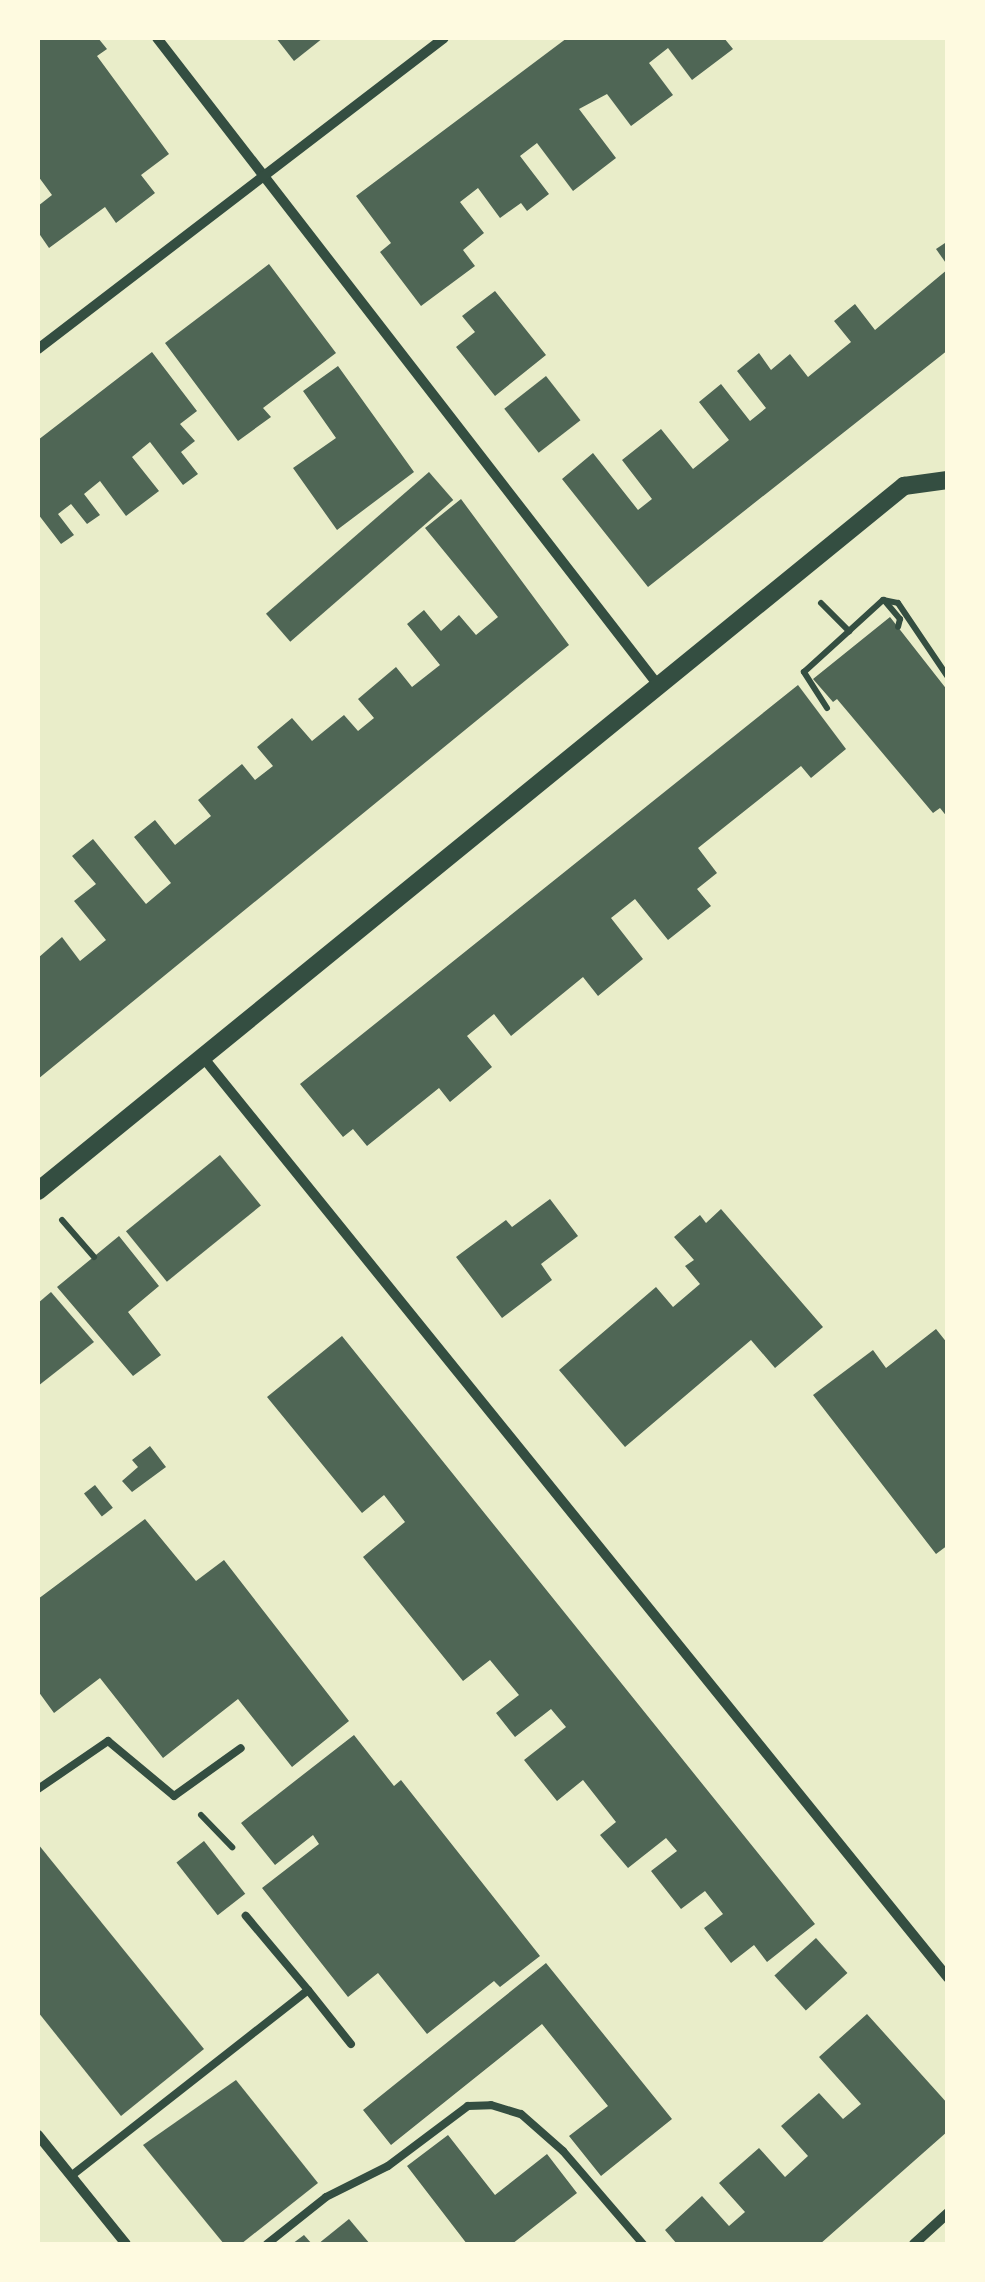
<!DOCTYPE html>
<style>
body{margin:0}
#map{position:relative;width:985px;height:2282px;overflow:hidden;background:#e9edc9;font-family:Lato,sans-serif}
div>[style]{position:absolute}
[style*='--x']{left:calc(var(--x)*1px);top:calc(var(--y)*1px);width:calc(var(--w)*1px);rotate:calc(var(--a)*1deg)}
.building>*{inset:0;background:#4f6655;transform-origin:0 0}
.path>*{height:6px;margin:-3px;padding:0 3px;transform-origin:3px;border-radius:3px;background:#344e41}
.service>*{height:8px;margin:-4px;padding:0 4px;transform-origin:4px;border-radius:4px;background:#344e41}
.minor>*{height:10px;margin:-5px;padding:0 5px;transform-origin:5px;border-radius:5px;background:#344e41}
.tertiary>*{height:18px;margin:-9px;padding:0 9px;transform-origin:9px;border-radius:9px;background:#344e41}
span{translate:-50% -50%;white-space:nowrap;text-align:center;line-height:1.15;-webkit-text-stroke:8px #fefae0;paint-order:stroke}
.frame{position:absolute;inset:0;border:40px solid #fefae0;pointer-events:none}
</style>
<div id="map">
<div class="building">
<div style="clip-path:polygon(38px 38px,98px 38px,107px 49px,97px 56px,169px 154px,141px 175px,155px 193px,116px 223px,105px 207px,49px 248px,38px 232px,38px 206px,52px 195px,38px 176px)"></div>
<div style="clip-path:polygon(276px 38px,323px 38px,294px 61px)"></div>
<div style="clip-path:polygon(567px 38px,724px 38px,733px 49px,692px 80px,668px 48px,649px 63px,673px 95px,631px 126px,607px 94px,579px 109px,616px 158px,573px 191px,537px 143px,520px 156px,549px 194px,527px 211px,521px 203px,500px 218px,478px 188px,460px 202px,484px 233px,463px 250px,475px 266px,421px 306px,380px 252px,391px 243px,356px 196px)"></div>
<div style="clip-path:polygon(948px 241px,948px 266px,936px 249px)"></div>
<div style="clip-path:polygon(269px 264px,336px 353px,263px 408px,271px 417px,238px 441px,165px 343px)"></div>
<div style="clip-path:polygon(948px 269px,948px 350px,648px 587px,562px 479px,593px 453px,638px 510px,652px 499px,622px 460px,661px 429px,693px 469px,729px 440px,699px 402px,721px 384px,750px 421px,766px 408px,737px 371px,759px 353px,771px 370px,790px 354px,808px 377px,851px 342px,834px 321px,855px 304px,875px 330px)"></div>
<div style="clip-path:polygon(495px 291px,546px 355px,495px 396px,456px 347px,475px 332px,462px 316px)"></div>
<div style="clip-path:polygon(152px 352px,197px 411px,180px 424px,195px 441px,181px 452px,198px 474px,183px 485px,150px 442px,132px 457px,159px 491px,126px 516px,100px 481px,84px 494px,100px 515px,87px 524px,71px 504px,58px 514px,74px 535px,61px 544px,38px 514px,38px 440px)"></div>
<div style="clip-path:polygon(338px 366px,414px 472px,337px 530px,293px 468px,336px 438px,303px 391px)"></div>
<div style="left:546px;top:376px;width:56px;height:53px;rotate:52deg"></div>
<div style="left:429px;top:472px;width:37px;height:216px;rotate:49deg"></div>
<div style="clip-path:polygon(461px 499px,569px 645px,38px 1079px,38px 958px,62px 937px,80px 961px,106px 940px,74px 901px,96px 884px,72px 856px,93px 839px,146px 904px,171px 883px,134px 837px,155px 820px,175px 845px,211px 816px,198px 800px,242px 764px,255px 780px,273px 766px,257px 747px,292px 718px,312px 741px,344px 715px,358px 731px,374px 718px,358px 699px,396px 667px,412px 687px,440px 665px,407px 624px,424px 610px,441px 631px,459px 615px,476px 635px,498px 617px,425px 528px)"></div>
<div style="clip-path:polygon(890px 617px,948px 691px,948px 818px,940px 808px,933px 813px,837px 699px,833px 702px,813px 679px)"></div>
<div style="clip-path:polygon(798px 685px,846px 749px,811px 778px,801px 766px,698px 848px,717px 873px,697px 889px,711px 906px,668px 940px,635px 899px,611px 918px,643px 959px,598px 996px,583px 977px,511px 1036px,494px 1014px,467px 1036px,492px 1067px,450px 1102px,439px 1088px,367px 1146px,353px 1129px,343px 1137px,300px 1084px)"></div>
<div style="left:220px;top:1155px;width:65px;height:121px;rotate:51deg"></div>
<div style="clip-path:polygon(550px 1199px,578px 1236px,541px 1264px,552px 1280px,502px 1318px,456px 1257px,506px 1220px,512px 1227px)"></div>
<div style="clip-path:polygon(721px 1209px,823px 1327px,775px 1368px,751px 1340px,625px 1447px,559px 1370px,656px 1287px,673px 1307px,700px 1284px,685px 1266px,694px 1260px,674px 1237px,700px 1215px,706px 1223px)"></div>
<div style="clip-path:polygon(119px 1236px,159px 1286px,128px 1312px,161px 1355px,133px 1376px,57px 1287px)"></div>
<div style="clip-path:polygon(51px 1292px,94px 1342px,38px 1386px,38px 1303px)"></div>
<div style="clip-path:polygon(936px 1329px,948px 1344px,948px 1545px,936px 1554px,813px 1395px,873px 1350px,886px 1368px)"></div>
<div style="clip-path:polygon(342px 1336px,815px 1924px,767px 1962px,754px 1945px,731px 1963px,704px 1928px,723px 1914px,705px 1891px,681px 1909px,651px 1871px,677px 1851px,666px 1838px,628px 1868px,600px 1835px,616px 1822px,583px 1780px,557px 1801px,524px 1760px,566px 1727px,551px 1709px,515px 1737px,496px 1713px,519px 1695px,490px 1660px,463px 1681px,363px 1557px,405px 1522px,384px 1495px,362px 1513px,267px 1397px)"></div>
<div style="clip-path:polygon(150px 1446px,166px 1467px,132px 1492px,122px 1481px,138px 1467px,132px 1460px)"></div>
<div style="left:95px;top:1485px;width:29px;height:14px;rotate:52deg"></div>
<div style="clip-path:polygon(145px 1519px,196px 1581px,224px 1560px,349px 1721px,292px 1767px,238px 1699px,163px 1758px,100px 1678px,54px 1713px,38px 1691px,38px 1599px)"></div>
<div style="clip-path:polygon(354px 1735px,394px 1786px,401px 1780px,540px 1956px,500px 1987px,494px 1981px,427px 2034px,378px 1973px,348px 1997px,262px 1888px,319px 1844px,313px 1835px,275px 1865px,241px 1823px)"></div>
<div style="left:204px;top:1841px;width:67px;height:35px;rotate:52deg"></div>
<div style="clip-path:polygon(38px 1844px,204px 2049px,121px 2116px,38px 2012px)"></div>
<div style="left:816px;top:1938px;width:47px;height:56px;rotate:48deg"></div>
<div style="clip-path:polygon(546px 1963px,672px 2119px,601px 2176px,569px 2136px,608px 2106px,542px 2024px,391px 2145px,363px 2110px)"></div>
<div style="clip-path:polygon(867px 2014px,948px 2104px,948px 2131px,820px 2244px,677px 2244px,665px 2230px,702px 2196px,729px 2226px,745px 2212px,719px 2183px,759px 2148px,785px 2177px,808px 2156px,781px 2126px,819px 2093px,843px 2119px,861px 2104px,819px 2057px)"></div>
<div style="clip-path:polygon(236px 2080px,318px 2183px,241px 2244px,224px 2244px,143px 2145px)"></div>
<div style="clip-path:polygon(448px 2135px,495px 2195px,547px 2154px,577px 2193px,512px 2244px,467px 2244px,407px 2166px)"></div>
<div style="clip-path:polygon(349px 2219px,370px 2244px,318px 2244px)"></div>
<div style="clip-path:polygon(304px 2235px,312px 2244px,292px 2244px)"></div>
</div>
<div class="path">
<div style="--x:884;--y:600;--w:25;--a:50"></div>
<div style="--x:900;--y:619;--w:8;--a:104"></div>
<div style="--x:821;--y:603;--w:40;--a:45"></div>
<div style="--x:849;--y:631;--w:46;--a:-42.4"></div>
<div style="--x:883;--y:600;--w:15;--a:11"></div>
<div style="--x:898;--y:603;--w:89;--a:56"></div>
<div style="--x:827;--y:708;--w:43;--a:-122.6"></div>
<div style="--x:804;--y:672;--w:61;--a:-42.3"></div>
<div style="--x:62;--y:1220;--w:49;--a:49.1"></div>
<div style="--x:201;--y:1815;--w:45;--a:45.9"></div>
</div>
<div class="service">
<div style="--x:38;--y:1789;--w:85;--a:-34.4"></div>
<div style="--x:108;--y:1741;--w:86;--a:39.8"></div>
<div style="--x:174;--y:1796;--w:82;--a:-35.6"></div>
<div style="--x:308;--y:1990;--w:69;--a:51.5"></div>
<div style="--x:71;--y:2176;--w:301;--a:-38.1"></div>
<div style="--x:308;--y:1990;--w:97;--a:-130"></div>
<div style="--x:267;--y:2244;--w:75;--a:-38.5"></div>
<div style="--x:326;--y:2197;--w:69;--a:-26.6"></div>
<div style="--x:388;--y:2166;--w:100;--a:-36.9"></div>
<div style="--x:468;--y:2106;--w:23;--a:-2"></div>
<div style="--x:491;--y:2105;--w:31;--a:17"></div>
<div style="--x:521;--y:2114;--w:56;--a:41.4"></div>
<div style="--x:563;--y:2151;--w:123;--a:49.3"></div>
</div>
<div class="minor">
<div style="--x:157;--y:38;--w:818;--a:52.25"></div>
<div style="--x:38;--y:349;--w:511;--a:-37.45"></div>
<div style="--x:202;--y:1056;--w:1186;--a:51.02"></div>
<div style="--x:38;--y:2135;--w:140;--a:51.1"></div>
<div style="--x:914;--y:2244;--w:46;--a:-42.4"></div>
</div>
<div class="tertiary">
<div style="--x:38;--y:1191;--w:1117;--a:-39.15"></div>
<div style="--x:904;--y:486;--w:44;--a:-7.8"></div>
</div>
<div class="frame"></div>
</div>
